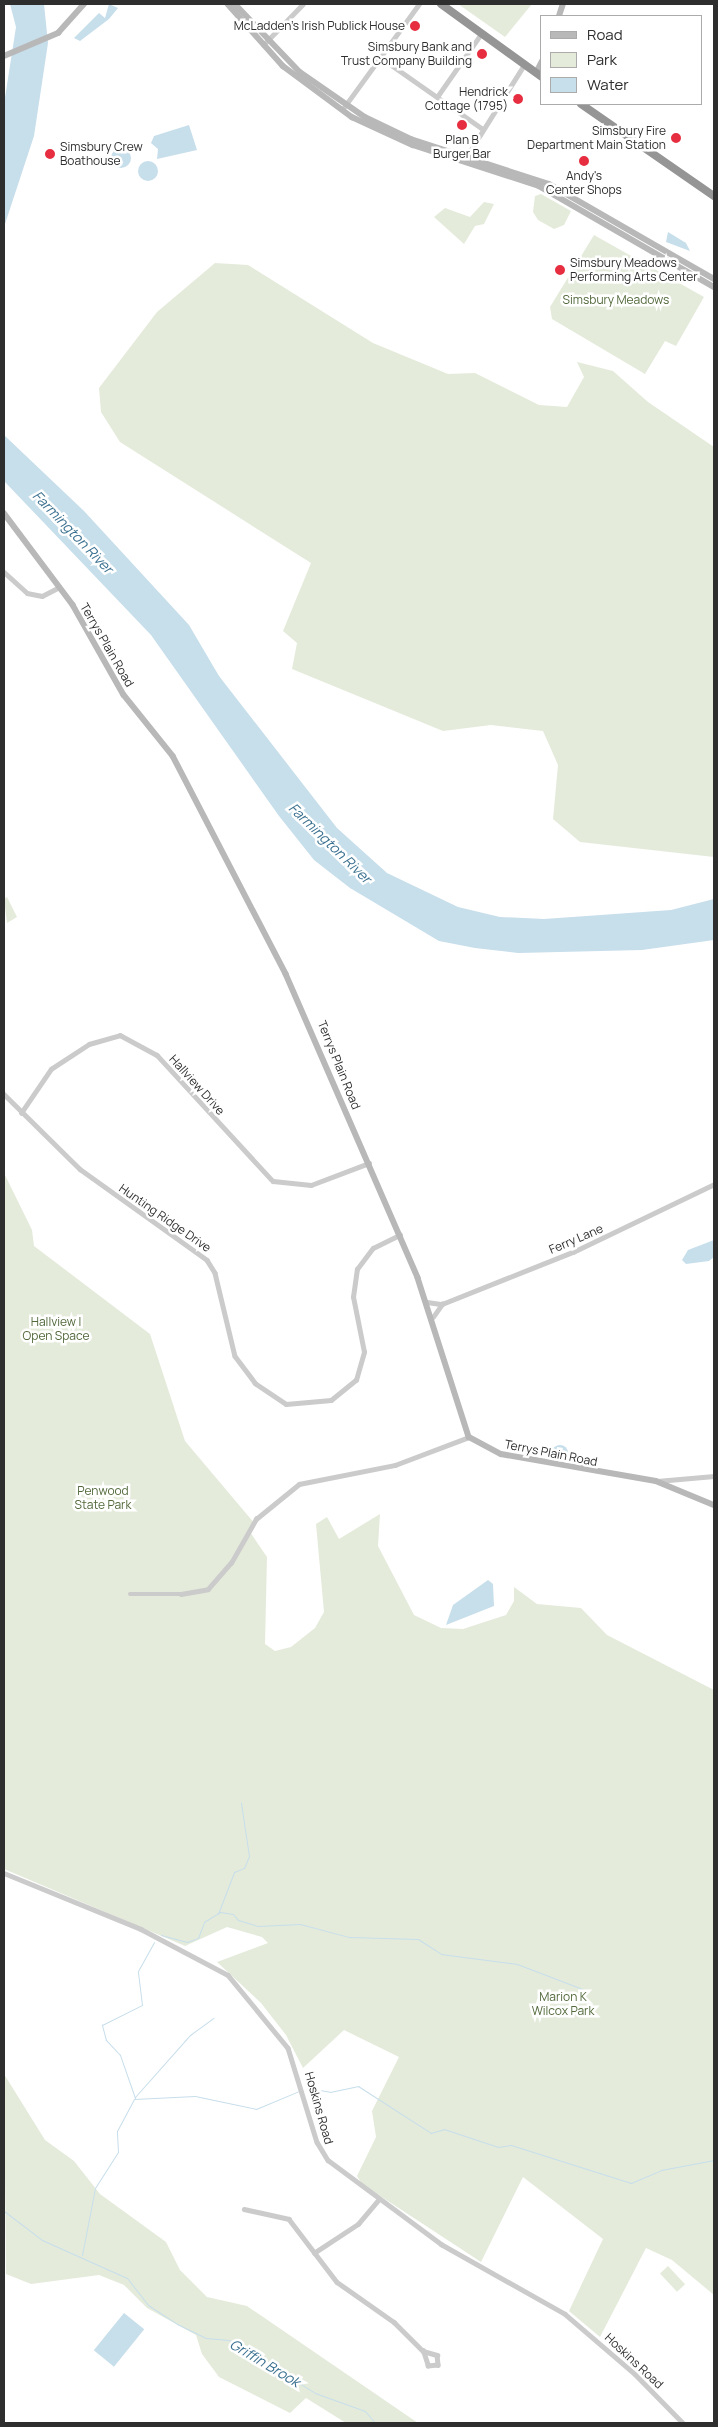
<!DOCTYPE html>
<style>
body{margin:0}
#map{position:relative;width:718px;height:2427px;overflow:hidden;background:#fff;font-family:Manrope,sans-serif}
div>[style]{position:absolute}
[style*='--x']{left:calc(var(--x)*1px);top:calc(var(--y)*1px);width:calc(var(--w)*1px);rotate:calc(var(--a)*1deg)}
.green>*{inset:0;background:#e4ebdb;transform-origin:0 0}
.water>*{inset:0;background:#c7deeb;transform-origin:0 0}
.round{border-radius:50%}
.stream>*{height:1px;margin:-0.5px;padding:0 0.5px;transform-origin:0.5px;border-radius:0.5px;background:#c7deeb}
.street>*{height:4.5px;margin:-2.25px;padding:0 2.25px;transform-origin:2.25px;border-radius:2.25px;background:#cbcbcb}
.secondary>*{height:5.5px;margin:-2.75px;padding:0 2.75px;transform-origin:2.75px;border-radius:2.75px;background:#b8b8b8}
.highway>*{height:8px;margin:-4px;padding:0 4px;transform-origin:4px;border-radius:4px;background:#959595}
.dots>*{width:14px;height:14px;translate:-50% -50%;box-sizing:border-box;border:2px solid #fff;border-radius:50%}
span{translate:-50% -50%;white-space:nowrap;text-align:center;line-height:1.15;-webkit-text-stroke:5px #fff;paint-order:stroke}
.poi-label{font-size:12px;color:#2e2e2e}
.right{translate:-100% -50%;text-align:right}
.left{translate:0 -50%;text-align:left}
.park-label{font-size:12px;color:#52693b}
.street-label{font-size:12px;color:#2e2e2e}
.water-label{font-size:14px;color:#3b7190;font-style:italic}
.frame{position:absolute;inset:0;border:5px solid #2e2e2e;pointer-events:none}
.legend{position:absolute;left:540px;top:15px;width:162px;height:90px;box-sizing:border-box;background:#fff;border:1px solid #ababab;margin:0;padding:6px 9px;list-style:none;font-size:15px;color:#2e2e2e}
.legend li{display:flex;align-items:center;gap:10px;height:25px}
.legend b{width:25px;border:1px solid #ababab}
</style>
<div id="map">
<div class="green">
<div style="clip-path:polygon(458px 4px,532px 4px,505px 37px)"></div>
<div style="clip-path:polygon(541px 194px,571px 211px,564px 225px,554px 229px,538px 220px,533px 212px,535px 196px)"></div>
<div style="clip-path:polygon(484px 202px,494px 204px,484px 224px,475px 226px,464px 244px,434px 217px,445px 208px,470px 217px)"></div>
<div style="clip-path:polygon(594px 235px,704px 297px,676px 346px,665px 341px,645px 374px,552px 319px,550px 307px)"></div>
<div style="clip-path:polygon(215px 263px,248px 265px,373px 343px,448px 374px,475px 373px,539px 405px,567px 407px,584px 377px,577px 362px,613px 371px,648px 402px,714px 447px,714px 857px,580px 842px,553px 819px,558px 765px,543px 731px,491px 725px,443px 731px,292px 669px,297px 643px,283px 631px,311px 563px,120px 442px,101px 412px,99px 388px,157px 312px)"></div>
<div style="clip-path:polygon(7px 897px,17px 917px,7px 923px,4px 899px)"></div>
<div style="clip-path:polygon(4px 1173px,32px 1230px,34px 1246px,150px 1334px,185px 1441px,255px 1524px,250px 1532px,267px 1557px,265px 1644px,275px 1651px,291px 1647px,315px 1628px,324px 1612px,316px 1524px,327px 1517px,339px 1539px,380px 1514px,378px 1546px,414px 1615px,441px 1628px,463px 1629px,506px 1615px,514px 1601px,514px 1587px,537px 1604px,581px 1608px,607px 1635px,714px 1690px,714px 2295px,672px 2260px,646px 2248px,600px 2337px,569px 2311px,603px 2239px,523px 2177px,481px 2262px,362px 2184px,357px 2176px,376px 2137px,372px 2111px,399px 2057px,344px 2030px,303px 2068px,286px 2035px,261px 2003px,217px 1962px,268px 1943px,262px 1937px,227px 1927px,185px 1946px,4px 1869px)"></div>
<div style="clip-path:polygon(4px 2074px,45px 2140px,74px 2161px,100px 2194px,166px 2242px,180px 2270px,207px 2297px,247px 2306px,418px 2423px,346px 2423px,306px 2398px,290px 2413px,219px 2377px,202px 2354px,196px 2335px,147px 2308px,124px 2285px,99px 2275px,31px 2284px,6px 2274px)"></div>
<div style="left:668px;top:2266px;width:25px;height:11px;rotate:47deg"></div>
</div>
<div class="water">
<div style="clip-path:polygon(10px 4px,44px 4px,48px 43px,34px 136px,4px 227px,4px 104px,16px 27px)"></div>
<div style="clip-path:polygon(109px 4px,118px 8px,109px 19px,80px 41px,74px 38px,99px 13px,105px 18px)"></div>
<div style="clip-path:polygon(189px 125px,197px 150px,157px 159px,158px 149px,151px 143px,154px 136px)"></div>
<div class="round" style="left:111px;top:148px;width:20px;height:20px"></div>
<div class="round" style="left:138px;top:161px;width:20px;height:20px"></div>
<div style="clip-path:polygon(668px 232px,686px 243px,690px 251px,666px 242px)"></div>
<div style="clip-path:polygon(4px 435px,84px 511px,189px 625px,219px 676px,337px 828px,387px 873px,458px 907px,500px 917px,544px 919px,671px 910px,714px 899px,714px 940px,642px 950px,518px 953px,475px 948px,439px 941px,350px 888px,314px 860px,279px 816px,151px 635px,4px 481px)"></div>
<div style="clip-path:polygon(714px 1240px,714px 1257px,709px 1261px,686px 1264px,682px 1260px,688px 1250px)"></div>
<div class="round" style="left:552px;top:1445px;width:16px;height:16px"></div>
<div style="clip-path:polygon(488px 1580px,493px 1584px,494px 1606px,446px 1625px,453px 1605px)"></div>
<div style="left:124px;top:2313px;width:26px;height:48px;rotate:39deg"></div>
</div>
<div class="stream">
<div style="--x:218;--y:1914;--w:45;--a:-69.1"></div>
<div style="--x:234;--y:1872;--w:11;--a:-22"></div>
<div style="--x:244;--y:1868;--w:13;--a:-67"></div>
<div style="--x:249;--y:1856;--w:54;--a:-98.6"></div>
<div style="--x:161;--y:1935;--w:27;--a:15"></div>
<div style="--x:187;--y:1942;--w:12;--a:-20"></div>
<div style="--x:198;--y:1938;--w:17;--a:-69"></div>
<div style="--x:204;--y:1922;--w:19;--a:-32"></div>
<div style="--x:220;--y:1912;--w:13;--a:9"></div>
<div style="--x:233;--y:1914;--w:8;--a:50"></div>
<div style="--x:238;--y:1920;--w:21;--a:17"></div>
<div style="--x:258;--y:1926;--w:42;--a:-2.7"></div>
<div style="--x:300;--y:1924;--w:51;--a:14.9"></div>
<div style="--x:349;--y:1937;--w:69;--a:1.7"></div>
<div style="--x:418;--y:1939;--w:27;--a:33"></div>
<div style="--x:441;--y:1954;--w:77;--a:7.5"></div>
<div style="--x:517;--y:1964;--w:70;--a:21"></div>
<div style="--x:308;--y:2088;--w:22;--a:10"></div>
<div style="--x:330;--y:2092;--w:29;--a:-12"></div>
<div style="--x:358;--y:2086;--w:87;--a:32.8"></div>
<div style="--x:431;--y:2133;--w:14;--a:-17"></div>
<div style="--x:444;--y:2129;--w:57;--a:18.4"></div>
<div style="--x:498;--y:2147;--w:13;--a:-9"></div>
<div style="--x:511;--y:2145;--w:126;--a:17.6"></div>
<div style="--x:631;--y:2183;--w:33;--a:-23"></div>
<div style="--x:661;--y:2170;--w:54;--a:-10.7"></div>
<div style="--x:135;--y:2097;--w:83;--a:-48.4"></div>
<div style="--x:190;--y:2035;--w:29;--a:-36"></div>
<div style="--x:135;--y:2098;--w:46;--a:-109.2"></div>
<div style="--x:120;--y:2055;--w:21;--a:-133"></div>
<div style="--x:106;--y:2040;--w:16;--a:-105"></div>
<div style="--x:102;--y:2025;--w:45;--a:-26.6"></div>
<div style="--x:142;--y:2005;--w:34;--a:-97"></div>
<div style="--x:138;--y:1971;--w:33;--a:-61"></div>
<div style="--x:4;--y:2211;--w:48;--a:37.3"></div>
<div style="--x:42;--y:2240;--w:93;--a:24.1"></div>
<div style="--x:127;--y:2278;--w:34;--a:52"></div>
<div style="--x:148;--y:2305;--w:35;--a:33"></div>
<div style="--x:177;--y:2324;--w:32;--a:26"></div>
<div style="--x:206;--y:2338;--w:23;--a:5"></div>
<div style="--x:229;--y:2340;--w:101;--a:31.6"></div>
<div style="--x:315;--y:2393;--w:53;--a:19.8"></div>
<div style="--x:365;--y:2411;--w:16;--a:50"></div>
<div style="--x:82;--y:2255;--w:68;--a:-79"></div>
<div style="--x:95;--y:2188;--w:43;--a:-57.4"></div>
<div style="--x:118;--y:2152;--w:21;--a:-93"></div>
<div style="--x:117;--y:2131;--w:36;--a:-62"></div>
<div style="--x:134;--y:2099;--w:61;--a:-2.8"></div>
<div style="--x:195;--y:2096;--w:62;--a:12"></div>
<div style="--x:256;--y:2109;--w:47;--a:-22.7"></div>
</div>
<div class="street">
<div style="--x:263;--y:45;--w:57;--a:-45.7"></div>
<div style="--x:380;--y:57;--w:126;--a:35"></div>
<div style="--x:437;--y:97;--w:77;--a:-55.1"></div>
<div style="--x:342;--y:110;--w:131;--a:-54"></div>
<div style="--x:465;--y:159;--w:111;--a:-57.9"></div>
<div style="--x:4;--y:572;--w:31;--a:42"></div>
<div style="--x:27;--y:593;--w:15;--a:11"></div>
<div style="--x:42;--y:596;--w:18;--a:-27"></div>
<div style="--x:4;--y:1094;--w:107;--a:44.6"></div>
<div style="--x:80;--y:1169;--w:156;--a:35.6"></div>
<div style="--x:207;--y:1260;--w:15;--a:58"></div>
<div style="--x:215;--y:1273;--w:85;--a:76.5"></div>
<div style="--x:235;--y:1356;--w:34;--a:53"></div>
<div style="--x:255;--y:1383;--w:37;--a:34"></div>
<div style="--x:286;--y:1404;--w:45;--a:-5.1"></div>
<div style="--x:331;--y:1400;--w:32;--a:-39"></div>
<div style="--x:356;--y:1380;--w:29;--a:-74"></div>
<div style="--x:364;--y:1352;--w:56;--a:-101.3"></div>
<div style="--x:353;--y:1297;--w:28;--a:-82"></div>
<div style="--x:357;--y:1269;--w:26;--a:-53"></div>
<div style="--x:373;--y:1248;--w:30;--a:-26"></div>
<div style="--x:21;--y:1113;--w:53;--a:-55.7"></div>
<div style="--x:51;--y:1069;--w:45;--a:-33.3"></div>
<div style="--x:89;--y:1044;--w:32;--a:-16"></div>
<div style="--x:120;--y:1035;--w:42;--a:28.4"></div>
<div style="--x:157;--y:1055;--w:171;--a:47.4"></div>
<div style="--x:273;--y:1181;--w:38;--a:6"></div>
<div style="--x:311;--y:1185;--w:62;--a:-20.8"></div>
<div style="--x:427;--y:1302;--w:15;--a:8"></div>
<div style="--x:442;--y:1304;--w:141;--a:-21.7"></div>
<div style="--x:573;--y:1252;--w:157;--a:-25.7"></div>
<div style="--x:433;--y:1317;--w:16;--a:-55"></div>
<div style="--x:657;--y:1481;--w:57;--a:-5"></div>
<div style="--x:130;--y:1594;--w:51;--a:0"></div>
<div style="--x:181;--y:1594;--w:27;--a:-10"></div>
<div style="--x:208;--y:1589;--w:35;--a:-49"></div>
<div style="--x:231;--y:1563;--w:51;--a:-60.4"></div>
<div style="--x:256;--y:1519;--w:55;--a:-39.1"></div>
<div style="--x:299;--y:1484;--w:98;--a:-11.2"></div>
<div style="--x:395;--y:1465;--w:79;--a:-20.7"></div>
<div style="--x:4;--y:1873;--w:148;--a:22.2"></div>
<div style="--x:141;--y:1929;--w:98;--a:27.9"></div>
<div style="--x:228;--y:1975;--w:94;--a:50.6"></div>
<div style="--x:288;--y:2048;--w:98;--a:72.9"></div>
<div style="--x:317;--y:2142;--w:21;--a:59"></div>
<div style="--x:328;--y:2160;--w:141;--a:36.6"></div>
<div style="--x:441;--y:2244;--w:142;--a:29.4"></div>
<div style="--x:565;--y:2314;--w:92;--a:40.6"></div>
<div style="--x:635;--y:2374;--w:69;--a:45.6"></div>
<div style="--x:244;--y:2209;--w:46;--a:12.5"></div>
<div style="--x:289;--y:2219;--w:79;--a:52.7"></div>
<div style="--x:337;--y:2282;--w:70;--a:35.1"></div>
<div style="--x:394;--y:2322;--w:41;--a:45"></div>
<div style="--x:423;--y:2351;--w:15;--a:16"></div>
<div style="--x:437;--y:2355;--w:10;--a:84"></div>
<div style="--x:438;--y:2365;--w:10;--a:174"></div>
<div style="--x:428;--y:2366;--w:16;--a:-108"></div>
<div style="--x:314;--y:2253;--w:53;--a:-33.4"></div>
<div style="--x:358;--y:2224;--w:31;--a:-50"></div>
</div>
<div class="secondary">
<div style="--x:228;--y:4;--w:83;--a:48.4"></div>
<div style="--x:283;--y:66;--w:86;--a:36.5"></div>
<div style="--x:352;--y:117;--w:67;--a:24.7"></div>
<div style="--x:413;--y:145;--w:133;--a:18"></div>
<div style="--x:539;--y:186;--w:202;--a:30"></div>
<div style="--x:235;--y:4;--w:94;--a:46.3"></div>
<div style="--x:300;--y:72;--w:79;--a:34.7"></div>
<div style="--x:365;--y:117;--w:51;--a:25.6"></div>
<div style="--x:411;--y:139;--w:145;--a:18.1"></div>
<div style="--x:549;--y:184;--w:190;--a:29.9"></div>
<div style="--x:559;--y:16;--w:13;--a:-72"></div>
<div style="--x:4;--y:56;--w:59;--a:-23.1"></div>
<div style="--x:58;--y:33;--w:39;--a:-48"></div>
<div style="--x:536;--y:73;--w:13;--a:-63"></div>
<div style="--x:4;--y:513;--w:115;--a:53.1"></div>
<div style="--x:73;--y:605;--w:103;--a:60.5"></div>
<div style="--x:124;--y:695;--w:78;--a:51.2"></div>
<div style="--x:173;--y:756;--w:246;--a:62.6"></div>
<div style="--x:286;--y:974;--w:331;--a:66.5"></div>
<div style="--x:418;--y:1278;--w:167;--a:72.2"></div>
<div style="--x:469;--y:1437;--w:36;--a:28"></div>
<div style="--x:501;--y:1454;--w:157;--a:9.9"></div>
<div style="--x:656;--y:1481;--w:63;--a:22.5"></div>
</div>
<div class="highway">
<div style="--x:441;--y:4;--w:125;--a:35.9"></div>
<div style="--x:581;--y:104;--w:162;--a:34.7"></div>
</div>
<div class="dots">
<div style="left:415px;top:26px;background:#e62e40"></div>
<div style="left:482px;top:54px;background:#e62e40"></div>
<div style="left:518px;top:99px;background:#e62e40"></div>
<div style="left:462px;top:125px;background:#e62e40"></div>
<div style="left:676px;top:138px;background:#e62e40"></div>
<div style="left:50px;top:154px;background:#e62e40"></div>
<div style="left:584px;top:161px;background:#e62e40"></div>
<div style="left:560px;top:270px;background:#e62e40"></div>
</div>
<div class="poi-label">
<span class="right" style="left:405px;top:26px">McLadden's Irish Publick House</span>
<span class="right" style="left:472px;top:54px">Simsbury Bank and<br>Trust Company Building</span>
<span class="right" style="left:508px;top:99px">Hendrick<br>Cottage (1795)</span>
<span class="right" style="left:666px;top:138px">Simsbury Fire<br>Department Main Station</span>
<span style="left:462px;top:147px">Plan B<br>Burger Bar</span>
<span class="left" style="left:60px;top:154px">Simsbury Crew<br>Boathouse</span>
<span style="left:584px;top:183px">Andy's<br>Center Shops</span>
<span class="left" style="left:570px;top:270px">Simsbury Meadows<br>Performing Arts Center</span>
</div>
<div class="park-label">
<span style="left:616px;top:300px">Simsbury Meadows</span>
<span style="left:56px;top:1329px">Hallview I<br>Open Space</span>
<span style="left:103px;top:1498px">Penwood<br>State Park</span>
<span style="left:563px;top:2004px">Marion K<br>Wilcox Park</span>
</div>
<div class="street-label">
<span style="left:107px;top:645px;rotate:60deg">Terrys Plain Road</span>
<span style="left:339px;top:1065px;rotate:68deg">Terrys Plain Road</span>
<span style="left:197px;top:1085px;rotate:48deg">Hallview Drive</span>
<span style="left:165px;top:1218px;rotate:35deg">Hunting Ridge Drive</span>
<span style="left:576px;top:1239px;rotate:-23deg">Ferry Lane</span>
<span style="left:551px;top:1453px;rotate:11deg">Terrys Plain Road</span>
<span style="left:319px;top:2108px;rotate:74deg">Hoskins Road</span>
<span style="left:634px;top:2361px;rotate:43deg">Hoskins Road</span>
</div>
<div class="water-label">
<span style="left:73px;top:532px;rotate:46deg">Farmington River</span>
<span style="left:330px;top:843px;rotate:44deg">Farmington River</span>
<span style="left:265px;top:2363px;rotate:31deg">Griffin Brook</span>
</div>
<div class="frame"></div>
<ul class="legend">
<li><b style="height:6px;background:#b8b8b8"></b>Road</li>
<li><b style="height:14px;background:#e4ebdb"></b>Park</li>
<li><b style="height:14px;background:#c7deeb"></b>Water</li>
</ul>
</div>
